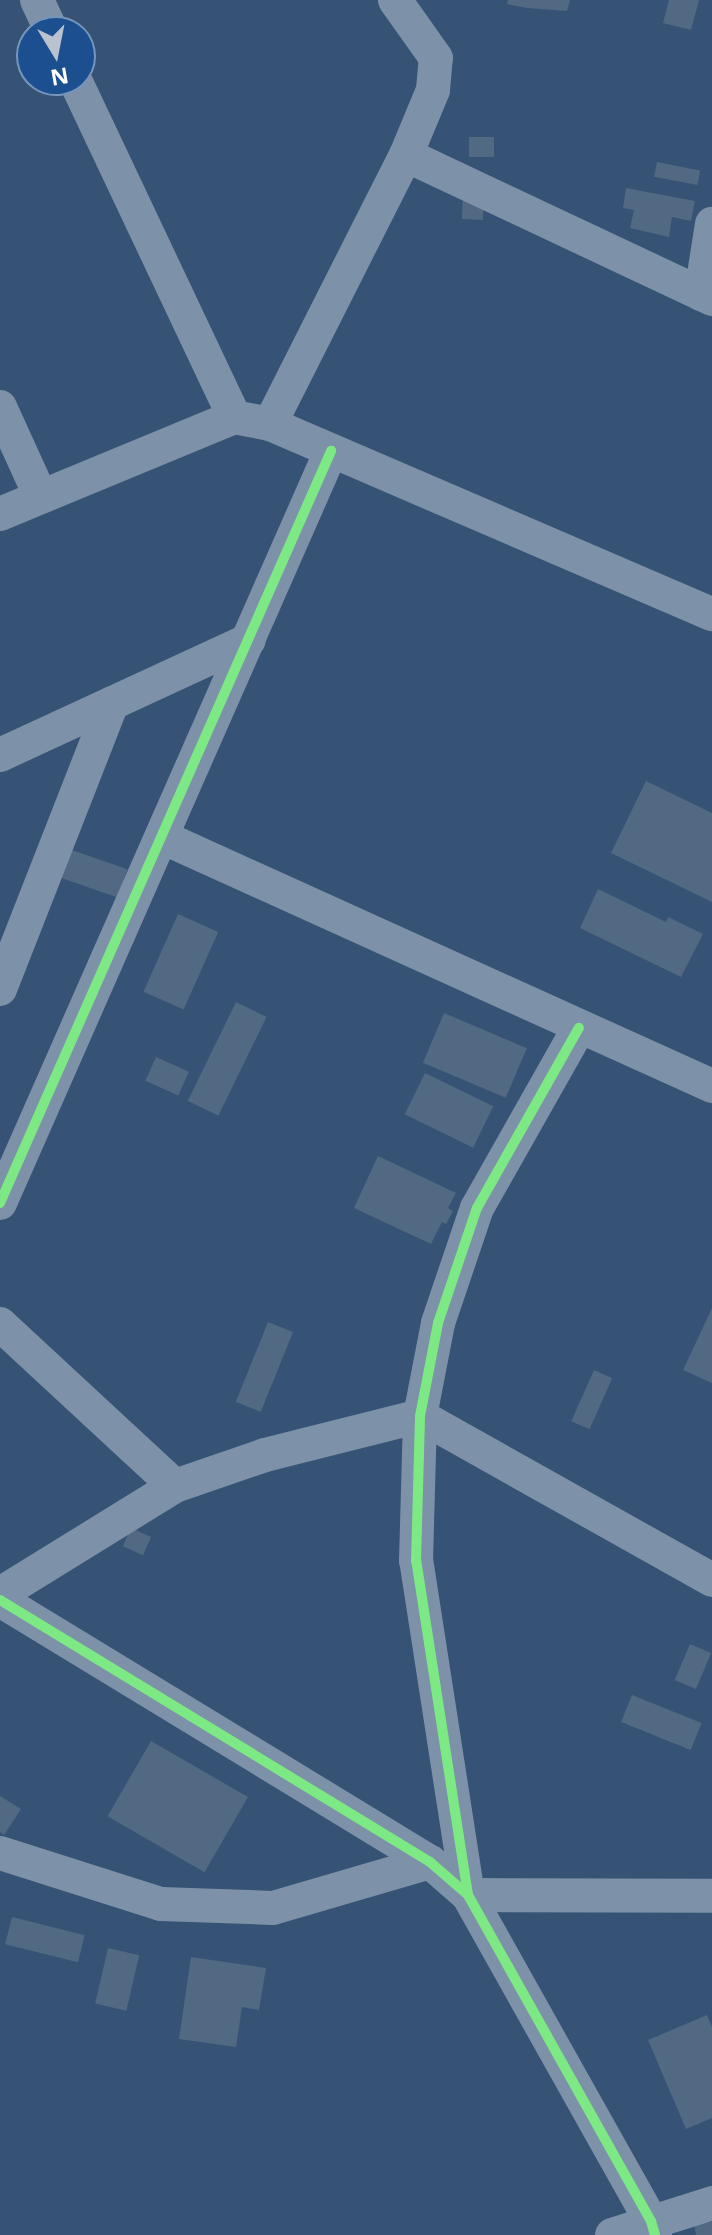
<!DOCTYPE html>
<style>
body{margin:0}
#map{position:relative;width:712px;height:2235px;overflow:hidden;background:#365274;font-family:"Open Sans",sans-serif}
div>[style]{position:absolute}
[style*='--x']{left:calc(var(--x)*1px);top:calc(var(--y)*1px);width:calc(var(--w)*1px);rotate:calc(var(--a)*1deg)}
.building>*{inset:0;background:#526984;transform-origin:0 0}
.minor>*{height:34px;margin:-17px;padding:0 17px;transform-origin:17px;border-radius:17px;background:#7d92a8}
.cycleway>*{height:10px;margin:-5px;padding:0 5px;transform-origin:5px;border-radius:5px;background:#7ce984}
span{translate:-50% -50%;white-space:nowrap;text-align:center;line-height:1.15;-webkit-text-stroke:8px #1b4f8f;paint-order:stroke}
.north{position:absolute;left:16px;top:16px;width:80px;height:80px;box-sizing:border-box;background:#1b4f8f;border:2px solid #7695bc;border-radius:50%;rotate:170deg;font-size:22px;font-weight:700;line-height:32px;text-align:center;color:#fff}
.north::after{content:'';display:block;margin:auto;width:28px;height:36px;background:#b9c2ce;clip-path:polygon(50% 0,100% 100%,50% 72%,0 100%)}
</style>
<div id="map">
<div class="building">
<div style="clip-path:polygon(508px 0,570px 0,567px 11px,527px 8px,507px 4px)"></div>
<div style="clip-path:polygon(669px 0,699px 0,691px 30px,663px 23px)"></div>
<div style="left:469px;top:137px;width:25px;height:20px"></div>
<div style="left:657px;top:162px;width:44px;height:15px;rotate:11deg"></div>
<div style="clip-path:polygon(626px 188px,695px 201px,691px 221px,672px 217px,669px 237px,630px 228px,634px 210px,623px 208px)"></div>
<div style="left:463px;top:197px;width:21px;height:22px;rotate:3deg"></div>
<div style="clip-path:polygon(646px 781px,712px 813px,712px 902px,611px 853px)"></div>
<div style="left:66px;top:848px;width:65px;height:30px;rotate:19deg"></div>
<div style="clip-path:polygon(598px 889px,666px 922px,668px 917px,703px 934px,681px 977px,580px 928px)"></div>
<div style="left:178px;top:914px;width:44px;height:85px;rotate:24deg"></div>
<div style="left:236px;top:1002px;width:34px;height:110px;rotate:26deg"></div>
<div style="left:444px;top:1013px;width:90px;height:54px;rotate:23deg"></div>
<div style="left:156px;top:1057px;width:36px;height:26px;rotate:24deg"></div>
<div style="left:425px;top:1073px;width:76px;height:46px;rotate:26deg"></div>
<div style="clip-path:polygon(378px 1156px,456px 1193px,448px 1208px,453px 1211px,446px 1224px,442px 1222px,431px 1244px,354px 1208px)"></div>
<div style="clip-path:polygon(712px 1308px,712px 1383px,683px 1370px)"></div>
<div style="left:268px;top:1322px;width:27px;height:86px;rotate:22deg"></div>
<div style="left:594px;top:1370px;width:20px;height:56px;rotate:24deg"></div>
<div style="left:131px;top:1528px;width:22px;height:20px;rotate:24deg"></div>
<div style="left:690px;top:1644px;width:23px;height:39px;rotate:23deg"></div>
<div style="left:632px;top:1695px;width:75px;height:29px;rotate:22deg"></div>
<div style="left:151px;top:1741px;width:112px;height:87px;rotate:30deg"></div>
<div style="clip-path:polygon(0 1796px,21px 1809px,4px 1835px,0 1832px)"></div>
<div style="left:12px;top:1917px;width:75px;height:28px;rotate:14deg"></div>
<div style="left:108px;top:1948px;width:32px;height:57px;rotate:13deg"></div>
<div style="clip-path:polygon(191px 1957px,266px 1968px,259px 2010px,242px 2007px,236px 2047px,179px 2039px)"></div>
<div style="clip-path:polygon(707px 2015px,712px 2027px,712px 2118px,686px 2129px,648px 2040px)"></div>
<div style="clip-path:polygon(712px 2222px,712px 2235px,696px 2235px,694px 2224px)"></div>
</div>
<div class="minor">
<div style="--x:37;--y:0;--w:35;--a:65"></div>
<div style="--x:75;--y:80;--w:373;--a:64.7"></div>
<div style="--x:406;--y:155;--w:338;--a:25.2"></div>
<div style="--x:701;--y:294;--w:71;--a:-81.1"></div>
<div style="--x:0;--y:407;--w:97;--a:65.6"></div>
<div style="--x:270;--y:424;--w:301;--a:-63.2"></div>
<div style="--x:406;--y:155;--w:70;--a:-67.4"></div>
<div style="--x:433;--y:90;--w:32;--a:-85"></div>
<div style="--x:436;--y:58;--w:71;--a:-125.3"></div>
<div style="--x:0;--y:514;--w:253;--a:-22.5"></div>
<div style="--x:234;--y:417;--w:37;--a:11"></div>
<div style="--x:270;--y:424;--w:481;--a:23.3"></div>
<div style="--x:0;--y:755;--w:274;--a:-24.8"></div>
<div style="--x:162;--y:837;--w:604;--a:24.36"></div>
<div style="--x:0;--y:989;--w:307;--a:-68.6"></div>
<div style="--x:0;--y:1203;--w:822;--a:-66.24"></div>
<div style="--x:0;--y:1324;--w:238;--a:42.8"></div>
<div style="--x:0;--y:1594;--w:206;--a:-31.7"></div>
<div style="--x:175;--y:1486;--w:95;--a:-19"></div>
<div style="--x:265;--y:1455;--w:160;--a:-14.1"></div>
<div style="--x:420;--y:1416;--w:335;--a:29.3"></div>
<div style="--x:0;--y:1600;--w:504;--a:31.35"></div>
<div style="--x:430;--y:1862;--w:50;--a:41"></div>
<div style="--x:468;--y:1895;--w:374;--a:60.7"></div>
<div style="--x:651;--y:2221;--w:15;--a:74"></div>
<div style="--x:0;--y:1853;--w:169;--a:17.6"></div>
<div style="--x:161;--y:1904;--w:112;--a:2"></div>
<div style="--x:273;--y:1908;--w:164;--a:-16.3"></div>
<div style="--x:468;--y:1895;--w:338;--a:-98.8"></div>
<div style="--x:416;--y:1561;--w:145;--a:-88.4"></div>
<div style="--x:420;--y:1416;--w:95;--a:-79"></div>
<div style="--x:438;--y:1323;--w:121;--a:-71.3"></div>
<div style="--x:477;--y:1208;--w:207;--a:-60.5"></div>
<div style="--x:468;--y:1895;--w:244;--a:0.2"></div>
<div style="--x:612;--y:2235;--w:105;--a:-17.7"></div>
</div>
<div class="cycleway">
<div style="--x:0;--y:1203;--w:822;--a:-66.24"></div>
<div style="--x:0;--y:1600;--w:504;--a:31.35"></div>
<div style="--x:430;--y:1862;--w:50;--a:41"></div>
<div style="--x:468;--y:1895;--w:374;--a:60.7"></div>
<div style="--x:651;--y:2221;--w:15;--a:74"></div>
<div style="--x:468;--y:1895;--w:338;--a:-98.8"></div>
<div style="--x:416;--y:1561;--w:145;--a:-88.4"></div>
<div style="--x:420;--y:1416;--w:95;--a:-79"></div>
<div style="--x:438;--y:1323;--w:121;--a:-71.3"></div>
<div style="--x:477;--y:1208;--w:207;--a:-60.5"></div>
</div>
<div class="north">N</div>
</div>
